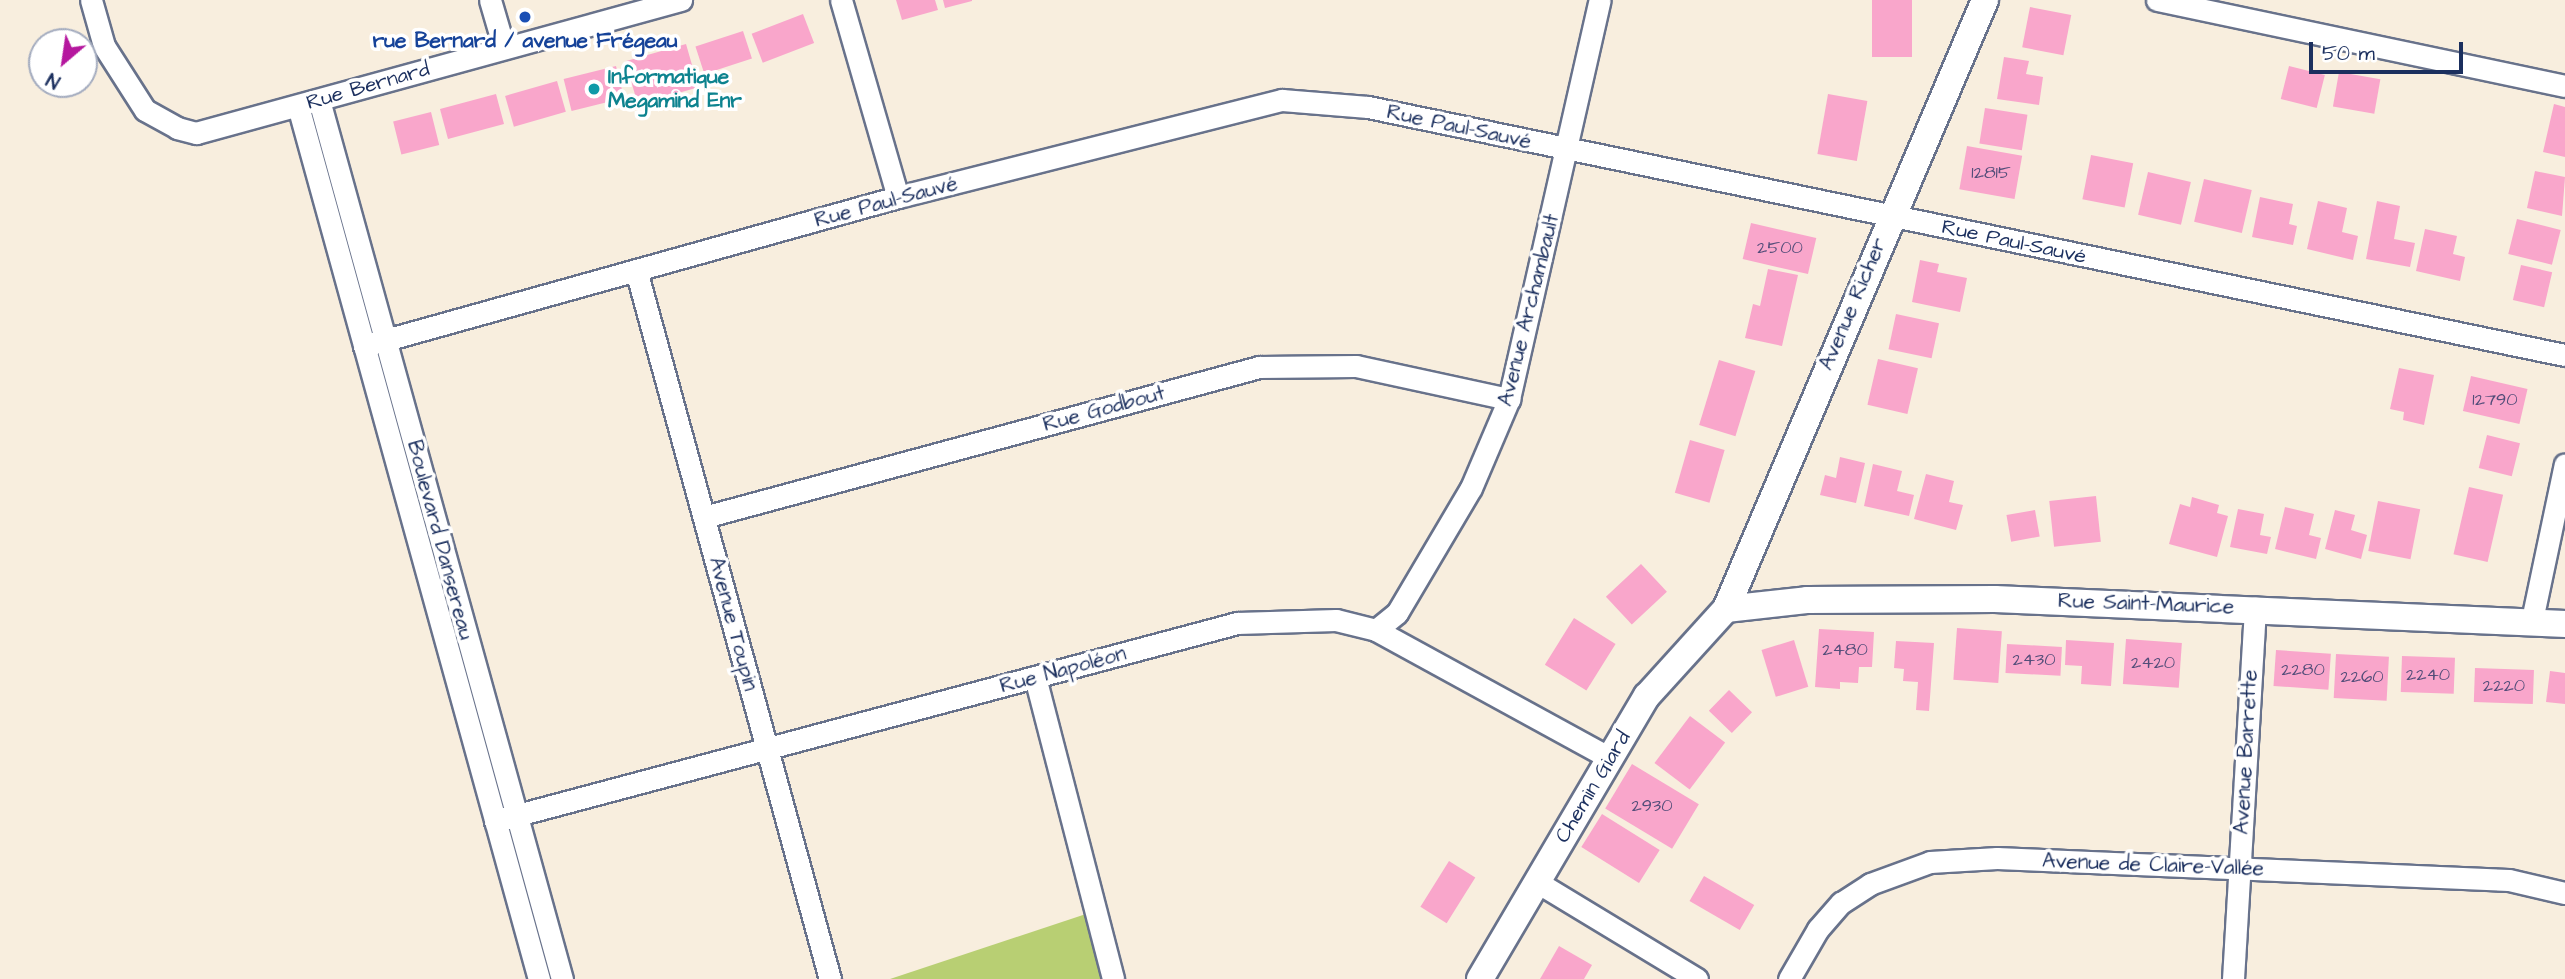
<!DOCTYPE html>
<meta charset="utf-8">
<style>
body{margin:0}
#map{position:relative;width:2565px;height:979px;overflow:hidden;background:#f8eede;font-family:"Architects Daughter",sans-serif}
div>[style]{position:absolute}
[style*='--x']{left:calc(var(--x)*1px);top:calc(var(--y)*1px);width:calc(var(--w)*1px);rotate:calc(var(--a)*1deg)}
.green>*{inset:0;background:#b8cf73}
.building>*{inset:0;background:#f9a6cb;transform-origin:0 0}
.roads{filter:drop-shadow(2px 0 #68728b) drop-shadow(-2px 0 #68728b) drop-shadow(0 2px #68728b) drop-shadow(0 -2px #68728b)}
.minor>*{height:21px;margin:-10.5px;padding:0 10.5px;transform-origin:10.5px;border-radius:10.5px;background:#fff}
.tertiary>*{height:26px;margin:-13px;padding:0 13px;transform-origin:13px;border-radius:13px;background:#fff}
.dots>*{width:19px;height:19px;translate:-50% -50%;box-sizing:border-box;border:4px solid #fff;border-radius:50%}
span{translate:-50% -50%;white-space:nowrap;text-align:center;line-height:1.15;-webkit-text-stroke:7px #fff;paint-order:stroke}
.number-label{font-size:18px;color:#524d79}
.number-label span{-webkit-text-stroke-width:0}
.transit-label{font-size:21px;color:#164399;font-weight:700}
.culture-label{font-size:21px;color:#0d838f;font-weight:700}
.left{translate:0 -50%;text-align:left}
.street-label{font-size:21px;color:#1b2f5e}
.north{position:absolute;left:28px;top:28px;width:70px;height:70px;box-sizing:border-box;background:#fff;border:2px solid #a4acbf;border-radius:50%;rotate:209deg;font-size:19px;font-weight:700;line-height:28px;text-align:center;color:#1b2f5e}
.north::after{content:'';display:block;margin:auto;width:24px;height:32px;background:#b5179e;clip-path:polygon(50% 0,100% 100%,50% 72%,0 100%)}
.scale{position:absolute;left:2309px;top:42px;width:154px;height:32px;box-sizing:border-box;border:4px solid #1b2f5e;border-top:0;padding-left:9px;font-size:21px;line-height:24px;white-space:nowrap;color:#1b2f5e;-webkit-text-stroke:5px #fff;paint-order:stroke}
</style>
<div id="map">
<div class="green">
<div style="clip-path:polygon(1095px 911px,1113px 979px,890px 979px)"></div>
</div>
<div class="building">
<div style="clip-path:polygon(896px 0,935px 0,938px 10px,902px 20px)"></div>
<div style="clip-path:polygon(943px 0,972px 0,972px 1px,945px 8px)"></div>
<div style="left:1872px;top:0;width:40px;height:57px"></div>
<div style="left:2030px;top:7px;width:42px;height:41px;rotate:11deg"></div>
<div style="left:803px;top:14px;width:31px;height:55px;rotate:69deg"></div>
<div style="left:743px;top:31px;width:29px;height:50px;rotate:72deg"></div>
<div style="left:686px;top:44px;width:45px;height:63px;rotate:74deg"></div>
<div style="clip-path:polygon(2004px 57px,2029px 61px,2026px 74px,2043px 77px,2039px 105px,1997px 99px)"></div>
<div style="left:616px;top:66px;width:33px;height:54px;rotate:76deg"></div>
<div style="left:2289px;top:66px;width:37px;height:34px;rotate:14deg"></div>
<div style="left:2339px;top:72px;width:42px;height:35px;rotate:10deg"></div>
<div style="left:557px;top:81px;width:32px;height:54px;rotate:74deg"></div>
<div style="left:496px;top:94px;width:31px;height:58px;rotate:75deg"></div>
<div style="left:1828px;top:94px;width:40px;height:61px;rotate:10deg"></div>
<div style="clip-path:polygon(2554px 104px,2565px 107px,2565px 157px,2543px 152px)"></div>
<div style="left:1985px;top:108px;width:43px;height:36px;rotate:9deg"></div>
<div style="left:431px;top:112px;width:34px;height:39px;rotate:76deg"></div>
<div style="left:1967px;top:146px;width:56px;height:44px;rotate:10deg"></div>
<div style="left:2091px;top:155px;width:43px;height:45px;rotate:11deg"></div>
<div style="clip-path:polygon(2535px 171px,2565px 177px,2562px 216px,2527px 208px)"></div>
<div style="left:2148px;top:172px;width:44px;height:44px;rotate:13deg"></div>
<div style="left:2204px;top:179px;width:49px;height:44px;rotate:13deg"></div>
<div style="clip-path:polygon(2260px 197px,2293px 204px,2289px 224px,2297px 226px,2293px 245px,2252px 237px)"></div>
<div style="clip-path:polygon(2318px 201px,2347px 208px,2342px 232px,2358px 236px,2353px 260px,2307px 249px)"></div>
<div style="clip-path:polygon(2377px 201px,2400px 206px,2394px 239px,2415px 243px,2410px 267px,2366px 259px)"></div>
<div style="left:2517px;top:219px;width:45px;height:36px;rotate:14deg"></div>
<div style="left:1751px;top:223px;width:67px;height:37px;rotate:13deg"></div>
<div style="clip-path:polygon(2425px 229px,2457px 236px,2453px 254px,2465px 257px,2460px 281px,2416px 271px)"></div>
<div style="clip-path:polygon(1920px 260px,1939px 264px,1937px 272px,1967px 278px,1960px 312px,1912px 302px)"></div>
<div style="left:2521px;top:265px;width:32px;height:36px;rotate:13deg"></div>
<div style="clip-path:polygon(1768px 269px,1798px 275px,1782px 346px,1745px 338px,1753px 304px,1760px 306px)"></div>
<div style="left:1896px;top:314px;width:44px;height:36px;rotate:12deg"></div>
<div style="left:1878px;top:359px;width:41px;height:47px;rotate:13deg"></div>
<div style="left:1719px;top:360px;width:38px;height:68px;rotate:17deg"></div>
<div style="clip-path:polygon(2399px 368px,2434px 375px,2424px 425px,2403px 420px,2404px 412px,2390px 409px)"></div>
<div style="left:2471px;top:376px;width:58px;height:36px;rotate:13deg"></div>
<div style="left:2487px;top:435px;width:34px;height:34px;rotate:14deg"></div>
<div style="left:1690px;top:440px;width:36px;height:55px;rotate:16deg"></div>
<div style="clip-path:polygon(1840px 457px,1865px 463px,1856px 503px,1820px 495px,1825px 475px,1836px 478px)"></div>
<div style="clip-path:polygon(1873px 464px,1902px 471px,1897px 491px,1914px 495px,1909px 516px,1864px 506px)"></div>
<div style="clip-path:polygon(1926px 474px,1954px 481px,1949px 502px,1963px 505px,1956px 530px,1914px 519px)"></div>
<div style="left:2469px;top:487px;width:35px;height:69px;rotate:13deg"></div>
<div style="left:2096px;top:496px;width:46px;height:47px;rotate:84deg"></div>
<div style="clip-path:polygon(2192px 497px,2219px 505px,2217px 513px,2228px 516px,2217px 557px,2169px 544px,2180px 504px,2190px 507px)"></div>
<div style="left:2378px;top:501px;width:43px;height:51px;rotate:11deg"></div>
<div style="clip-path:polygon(2285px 507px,2314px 514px,2309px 535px,2321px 538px,2316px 559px,2275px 549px)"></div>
<div style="clip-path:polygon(2238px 509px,2264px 514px,2260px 535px,2271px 537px,2267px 554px,2230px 547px)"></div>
<div style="left:2035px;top:510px;width:27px;height:29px;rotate:80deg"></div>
<div style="clip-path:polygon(2335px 510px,2355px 515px,2351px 530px,2367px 535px,2361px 559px,2325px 549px)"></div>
<div style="left:1641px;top:564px;width:38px;height:48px;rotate:47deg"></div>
<div style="left:1574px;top:618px;width:49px;height:55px;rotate:32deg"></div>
<div style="left:1957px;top:628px;width:45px;height:52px;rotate:4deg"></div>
<div style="clip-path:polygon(1819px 629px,1874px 632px,1872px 667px,1859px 667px,1858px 683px,1840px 682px,1840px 689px,1815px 687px)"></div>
<div style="left:2126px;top:639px;width:56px;height:45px;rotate:4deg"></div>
<div style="left:1794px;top:640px;width:49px;height:34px;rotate:73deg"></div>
<div style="clip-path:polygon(2066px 640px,2114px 643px,2111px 686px,2081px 684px,2082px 666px,2065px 665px)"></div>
<div style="clip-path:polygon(1896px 641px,1934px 643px,1929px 711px,1916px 710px,1918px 682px,1903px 681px,1904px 669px,1894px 668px)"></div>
<div style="left:2007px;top:644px;width:55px;height:29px;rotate:3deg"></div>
<div style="left:2276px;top:650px;width:55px;height:36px;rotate:4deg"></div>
<div style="left:2336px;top:654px;width:53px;height:44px;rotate:3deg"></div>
<div style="left:2402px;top:656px;width:53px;height:36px;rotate:2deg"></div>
<div style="left:2475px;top:668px;width:59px;height:34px;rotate:2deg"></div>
<div style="clip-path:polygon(2550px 671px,2565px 673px,2565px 704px,2546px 702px)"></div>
<div style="left:1729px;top:690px;width:32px;height:29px;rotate:44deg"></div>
<div style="left:1690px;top:716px;width:44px;height:59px;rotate:37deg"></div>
<div style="left:1632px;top:764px;width:78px;height:52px;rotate:31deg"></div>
<div style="left:1602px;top:814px;width:68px;height:39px;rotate:32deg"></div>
<div style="left:1449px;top:861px;width:31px;height:54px;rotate:32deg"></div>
<div style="left:1704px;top:876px;width:58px;height:29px;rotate:30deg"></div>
<div style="clip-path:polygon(1559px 946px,1592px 965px,1584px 979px,1540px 979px)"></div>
</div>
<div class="roads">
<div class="minor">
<div style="--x:91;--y:0;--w:48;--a:74.2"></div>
<div style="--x:104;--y:46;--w:76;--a:57.4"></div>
<div style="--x:145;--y:110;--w:37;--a:29"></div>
<div style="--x:177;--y:128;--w:20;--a:15"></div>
<div style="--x:196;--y:133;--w:503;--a:-15.34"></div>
<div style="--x:490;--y:0;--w:50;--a:73.7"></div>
<div style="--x:841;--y:0;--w:205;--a:73.9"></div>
<div style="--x:2157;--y:0;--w:417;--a:11.9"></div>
<div style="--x:319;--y:100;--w:912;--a:74.55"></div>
<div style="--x:298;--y:106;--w:906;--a:74.57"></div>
<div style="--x:636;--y:270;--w:735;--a:74.7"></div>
<div style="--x:364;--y:346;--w:554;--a:-15.59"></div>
<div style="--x:898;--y:197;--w:396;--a:-14.2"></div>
<div style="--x:1282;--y:100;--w:86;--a:4.7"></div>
<div style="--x:1368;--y:107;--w:1222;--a:11.71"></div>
<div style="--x:704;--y:517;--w:575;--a:-15.12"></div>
<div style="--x:1259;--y:367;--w:97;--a:-0.6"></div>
<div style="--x:1356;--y:366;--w:157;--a:12.2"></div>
<div style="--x:2532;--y:620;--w:159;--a:-78.1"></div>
<div style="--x:1376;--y:630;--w:27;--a:-39"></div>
<div style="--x:1397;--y:613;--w:145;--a:-59.4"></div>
<div style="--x:1471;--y:488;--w:97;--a:-66.9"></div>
<div style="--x:1509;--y:399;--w:409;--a:-77.2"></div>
<div style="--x:1035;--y:677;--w:312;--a:75.5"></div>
<div style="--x:495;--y:821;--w:768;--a:-14.94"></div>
<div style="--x:1237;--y:623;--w:99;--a:-1.7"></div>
<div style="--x:1336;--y:620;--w:41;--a:14"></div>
<div style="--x:1376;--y:630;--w:267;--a:28.7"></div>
<div style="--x:1537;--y:882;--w:187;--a:31.2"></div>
<div style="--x:1789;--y:979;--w:58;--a:-59.9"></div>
<div style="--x:1818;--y:929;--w:35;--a:-49"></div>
<div style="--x:1841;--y:903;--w:35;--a:-33"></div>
<div style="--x:1870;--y:884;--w:64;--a:-20.1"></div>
<div style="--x:1930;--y:862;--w:67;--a:-3.4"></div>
<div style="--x:1997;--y:858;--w:512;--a:2.46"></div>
<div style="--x:2509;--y:880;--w:57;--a:13.1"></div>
<div style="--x:2233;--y:979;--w:372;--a:-86.6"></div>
</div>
<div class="tertiary">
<div style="--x:1726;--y:609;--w:81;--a:-6.3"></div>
<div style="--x:1807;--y:600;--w:188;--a:-0.3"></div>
<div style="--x:1995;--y:599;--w:571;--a:2.51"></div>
<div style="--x:1480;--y:979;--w:329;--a:-59.5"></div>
<div style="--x:1647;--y:696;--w:118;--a:-47.8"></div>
<div style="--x:1726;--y:609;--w:662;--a:-66.96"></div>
</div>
</div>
<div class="dots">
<div style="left:525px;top:17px;background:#1a4fb4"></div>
<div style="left:594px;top:89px;background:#0f9aa8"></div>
</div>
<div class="number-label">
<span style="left:1991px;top:173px">12815</span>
<span style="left:1780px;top:248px">2500</span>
<span style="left:2495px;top:400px">12790</span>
<span style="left:1845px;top:650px">2480</span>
<span style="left:2034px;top:660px">2430</span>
<span style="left:2153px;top:663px">2420</span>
<span style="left:2303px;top:670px">2280</span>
<span style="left:2428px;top:675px">2240</span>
<span style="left:2362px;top:677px">2260</span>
<span style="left:2504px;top:686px">2220</span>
<span style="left:1652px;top:806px">2930</span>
</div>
<div class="transit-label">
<span style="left:525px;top:41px">rue Bernard / avenue Frégeau</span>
</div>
<div class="culture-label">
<span class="left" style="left:608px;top:89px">Informatique<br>Megamind Enr</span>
</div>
<div class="street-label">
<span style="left:368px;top:86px;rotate:-16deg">Rue Bernard</span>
<span style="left:1459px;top:127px;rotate:12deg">Rue Paul-Sauvé</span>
<span style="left:886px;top:202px;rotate:-15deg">Rue Paul-Sauvé</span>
<span style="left:2014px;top:242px;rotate:12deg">Rue Paul-Sauvé</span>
<span style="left:1853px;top:304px;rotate:-67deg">Avenue Richer</span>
<span style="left:1529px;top:310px;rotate:-76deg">Avenue Archambault</span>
<span style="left:1104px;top:409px;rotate:-15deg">Rue Godbout</span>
<span style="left:440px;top:540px;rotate:75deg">Boulevard Dansereau</span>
<span style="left:2146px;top:604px;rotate:2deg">Rue Saint-Maurice</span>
<span style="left:733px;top:624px;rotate:75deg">Avenue Toupin</span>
<span style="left:1063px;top:670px;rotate:-15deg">Rue Napoléon</span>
<span style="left:2246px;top:752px;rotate:-87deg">Avenue Barrette</span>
<span style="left:1593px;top:787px;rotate:-59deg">Chemin Giard</span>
<span style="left:2153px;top:865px;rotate:2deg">Avenue de Claire-Vallée</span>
</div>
<div class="north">N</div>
<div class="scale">50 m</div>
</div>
